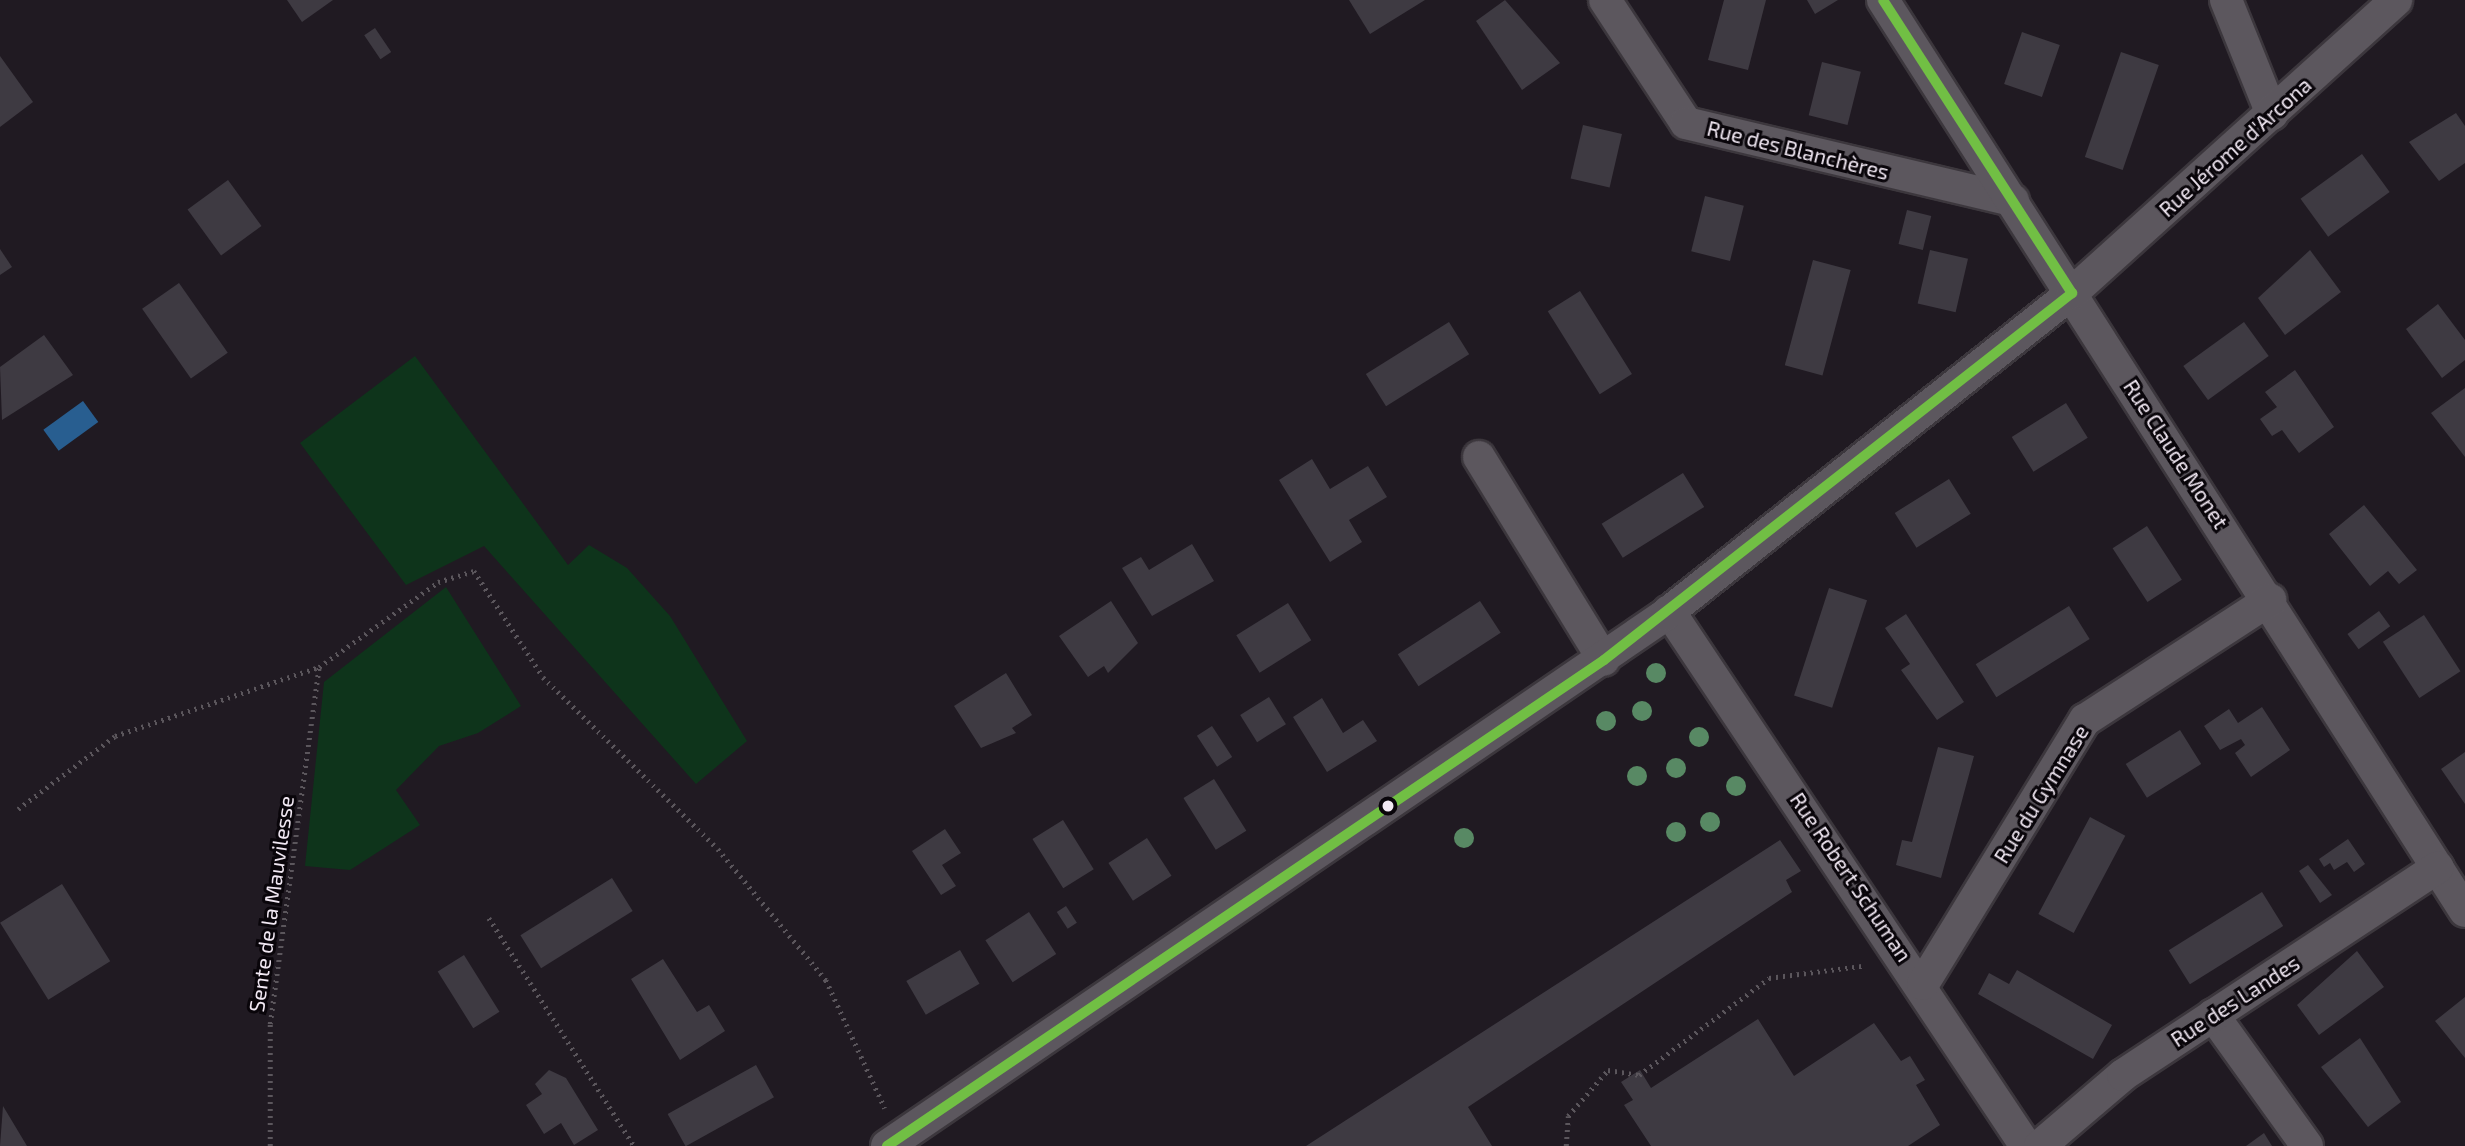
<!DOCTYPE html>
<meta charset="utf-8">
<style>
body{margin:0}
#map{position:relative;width:2465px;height:1146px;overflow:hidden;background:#201a22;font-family:"Exo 2",sans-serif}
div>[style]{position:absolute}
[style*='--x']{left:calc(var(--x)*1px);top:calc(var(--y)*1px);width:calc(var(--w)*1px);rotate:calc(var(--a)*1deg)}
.green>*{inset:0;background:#0e341b}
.water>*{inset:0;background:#285e90;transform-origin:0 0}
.building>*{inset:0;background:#3e3a42;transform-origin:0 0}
.path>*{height:4.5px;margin-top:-2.25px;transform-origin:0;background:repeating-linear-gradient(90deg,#5b565c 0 2px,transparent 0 7px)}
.roads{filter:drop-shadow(2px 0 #3c373d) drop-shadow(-2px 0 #3c373d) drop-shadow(0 2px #3c373d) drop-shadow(0 -2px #3c373d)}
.street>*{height:32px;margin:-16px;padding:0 16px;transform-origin:16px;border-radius:16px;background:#5c575e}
.bus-1>*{height:10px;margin:-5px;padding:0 5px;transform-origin:5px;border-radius:5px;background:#71bf44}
.trees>*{width:20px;height:20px;margin:-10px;border-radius:50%;background:#588964}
.dots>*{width:19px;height:19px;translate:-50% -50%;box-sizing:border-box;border:4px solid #09050a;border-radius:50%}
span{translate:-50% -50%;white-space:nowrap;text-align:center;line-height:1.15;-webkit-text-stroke:6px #09050a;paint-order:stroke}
.street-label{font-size:21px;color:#f1e8f3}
</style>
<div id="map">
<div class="green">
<div style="clip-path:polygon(415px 356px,568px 565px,589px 545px,627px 568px,670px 616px,747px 741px,696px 784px,484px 546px,406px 585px,300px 443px)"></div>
<div style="clip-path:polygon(446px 587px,521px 706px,478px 733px,439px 746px,396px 790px,420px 825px,350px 870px,305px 866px,324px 682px)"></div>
</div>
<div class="water">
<div style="left:83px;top:401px;width:26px;height:49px;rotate:54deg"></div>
</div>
<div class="building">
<div style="clip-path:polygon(287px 0,333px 0,302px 22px)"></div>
<div style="clip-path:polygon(1349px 0,1425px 0,1370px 34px)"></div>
<div style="clip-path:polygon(1505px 0,1560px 63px,1522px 90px,1476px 21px)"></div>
<div style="clip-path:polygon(1724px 0,1766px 0,1748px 70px,1708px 60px)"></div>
<div style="clip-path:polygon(1807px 0,1838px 0,1815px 14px)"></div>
<div style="left:375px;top:28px;width:29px;height:13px;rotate:56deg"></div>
<div style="left:2022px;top:32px;width:40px;height:55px;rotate:19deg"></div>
<div style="left:2121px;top:52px;width:40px;height:111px;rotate:19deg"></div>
<div style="clip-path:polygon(0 56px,33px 102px,0 127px)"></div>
<div style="left:1822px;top:62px;width:40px;height:55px;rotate:14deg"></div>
<div style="clip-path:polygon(2456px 113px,2465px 126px,2465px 163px,2439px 181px,2409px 142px)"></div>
<div style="left:1583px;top:125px;width:40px;height:55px;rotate:13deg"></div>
<div style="left:2362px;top:154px;width:47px;height:76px;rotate:54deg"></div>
<div style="left:228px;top:180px;width:57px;height:50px;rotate:54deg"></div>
<div style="left:1705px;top:196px;width:40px;height:57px;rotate:14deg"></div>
<div style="left:1907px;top:210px;width:25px;height:35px;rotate:14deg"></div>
<div style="clip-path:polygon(0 249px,12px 267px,0 275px)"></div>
<div style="left:1930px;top:250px;width:39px;height:55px;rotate:13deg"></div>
<div style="clip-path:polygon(2310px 250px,2341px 292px,2285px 335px,2258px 298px)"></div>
<div style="left:1813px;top:260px;width:39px;height:109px;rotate:15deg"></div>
<div style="left:179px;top:283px;width:85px;height:45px;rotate:55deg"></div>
<div style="left:1580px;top:291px;width:98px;height:38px;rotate:58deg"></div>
<div style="clip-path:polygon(2438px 304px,2465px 340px,2465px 360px,2442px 378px,2406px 329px)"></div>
<div style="left:1449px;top:322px;width:38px;height:98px;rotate:58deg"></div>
<div style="left:2244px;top:322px;width:42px;height:75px;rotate:54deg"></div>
<div style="clip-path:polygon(44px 335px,73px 375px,2px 420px,0 367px)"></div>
<div style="clip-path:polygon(2295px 370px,2334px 427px,2299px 453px,2282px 430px,2272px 436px,2260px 419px,2277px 407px,2265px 392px)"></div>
<div style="clip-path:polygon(2465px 388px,2465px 457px,2431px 413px)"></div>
<div style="left:2066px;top:403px;width:41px;height:64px;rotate:58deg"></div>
<div style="clip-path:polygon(1312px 459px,1330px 489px,1368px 466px,1387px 497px,1349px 520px,1362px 542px,1330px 562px,1279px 480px)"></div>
<div style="left:1683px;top:473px;width:40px;height:96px;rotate:58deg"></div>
<div style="left:1949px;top:479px;width:41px;height:64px;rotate:58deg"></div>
<div style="clip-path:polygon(2364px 505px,2417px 570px,2399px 584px,2388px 571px,2370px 586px,2329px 534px)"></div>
<div style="left:2147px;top:526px;width:64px;height:41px;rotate:57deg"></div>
<div style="clip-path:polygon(1192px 544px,1214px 581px,1152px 616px,1122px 568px,1141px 557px,1149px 570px)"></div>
<div style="left:1829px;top:588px;width:40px;height:113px;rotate:18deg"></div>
<div style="clip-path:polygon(1111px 601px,1138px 643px,1108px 673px,1104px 666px,1088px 677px,1059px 636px)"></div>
<div style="left:1480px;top:601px;width:38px;height:98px;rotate:57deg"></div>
<div style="left:1288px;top:603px;width:44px;height:61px;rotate:58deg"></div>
<div style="left:2069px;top:606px;width:39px;height:110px;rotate:58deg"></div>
<div style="left:2379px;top:611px;width:19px;height:39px;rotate:54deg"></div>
<div style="clip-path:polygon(1906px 614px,1964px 702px,1937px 720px,1901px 670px,1910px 664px,1885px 628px)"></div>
<div style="left:2424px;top:615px;width:67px;height:49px;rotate:57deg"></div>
<div style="clip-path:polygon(1006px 673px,1032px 715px,1012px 728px,1016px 733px,981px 748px,954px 706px)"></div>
<div style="left:1269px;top:697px;width:32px;height:34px;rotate:58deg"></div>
<div style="clip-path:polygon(1322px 698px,1343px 733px,1363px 720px,1377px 741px,1327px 772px,1293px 717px)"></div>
<div style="clip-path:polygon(2262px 707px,2290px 750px,2251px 777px,2235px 753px,2245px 745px,2241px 739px,2220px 750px,2204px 726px,2229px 709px,2238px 723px)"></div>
<div style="left:1212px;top:726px;width:37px;height:18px;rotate:57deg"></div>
<div style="left:2180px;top:730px;width:40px;height:64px;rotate:58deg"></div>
<div style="clip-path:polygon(1938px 747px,1974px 756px,1941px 878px,1896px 865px,1902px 840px,1912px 842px)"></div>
<div style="clip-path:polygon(2465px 752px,2465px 804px,2441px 769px)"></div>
<div style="left:1214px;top:779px;width:61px;height:36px;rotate:58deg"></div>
<div style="left:2090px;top:817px;width:40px;height:110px;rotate:28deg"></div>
<div style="left:1063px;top:820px;width:58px;height:36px;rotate:58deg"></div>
<div style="clip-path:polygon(945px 829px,961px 853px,942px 865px,956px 886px,941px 895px,912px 851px)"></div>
<div style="left:1147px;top:838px;width:45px;height:46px;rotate:57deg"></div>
<div style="clip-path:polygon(2348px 839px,2365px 864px,2354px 872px,2347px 862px,2334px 870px,2330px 863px,2324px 867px,2319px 859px)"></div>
<div style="clip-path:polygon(1780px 840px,1801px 871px,1786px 880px,1792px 892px,1468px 1107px,1492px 1146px,1306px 1146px)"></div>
<div style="clip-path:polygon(2308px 865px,2332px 895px,2320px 903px,2299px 871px)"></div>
<div style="left:612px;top:878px;width:39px;height:108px;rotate:58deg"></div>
<div style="left:62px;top:884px;width:91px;height:73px;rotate:58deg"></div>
<div style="left:2262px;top:892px;width:40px;height:110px;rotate:58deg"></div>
<div style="left:1066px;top:906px;width:20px;height:11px;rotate:57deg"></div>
<div style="left:1029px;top:912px;width:50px;height:52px;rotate:57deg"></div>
<div style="left:960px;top:950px;width:39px;height:62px;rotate:60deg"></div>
<div style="clip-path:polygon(2357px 951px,2384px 987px,2319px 1035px,2297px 1005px)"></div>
<div style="left:464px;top:955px;width:67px;height:31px;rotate:58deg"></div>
<div style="clip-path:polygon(663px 959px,697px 1012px,709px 1005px,725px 1031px,680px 1060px,631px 979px)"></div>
<div style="clip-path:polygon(2017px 970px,2112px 1025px,2093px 1059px,1978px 994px,1989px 973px,2009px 984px)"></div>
<div style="clip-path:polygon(2465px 997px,2465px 1058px,2435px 1021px)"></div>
<div style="clip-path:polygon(1758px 1019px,1794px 1076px,1874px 1023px,1901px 1061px,1910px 1056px,1925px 1080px,1916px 1085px,1940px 1125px,1908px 1146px,1651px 1146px,1624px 1105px,1633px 1100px,1621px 1082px,1640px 1070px,1651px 1088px)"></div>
<div style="clip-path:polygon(2360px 1038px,2401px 1102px,2368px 1127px,2321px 1067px)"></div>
<div style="left:756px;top:1065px;width:37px;height:101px;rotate:61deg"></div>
<div style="clip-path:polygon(549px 1070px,566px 1078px,598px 1130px,574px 1145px,561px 1123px,544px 1134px,526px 1105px,542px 1094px,535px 1084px)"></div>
<div style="clip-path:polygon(3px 1106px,27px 1146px,0 1146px)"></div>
<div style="clip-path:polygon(2264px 1133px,2272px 1146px,2246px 1146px)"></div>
</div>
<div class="path">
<div style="--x:18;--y:809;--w:121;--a:-37"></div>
<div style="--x:115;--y:736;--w:215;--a:-18.7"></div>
<div style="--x:319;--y:667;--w:146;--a:-35.5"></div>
<div style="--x:438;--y:582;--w:38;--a:-17"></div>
<div style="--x:474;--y:571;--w:126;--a:56.9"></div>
<div style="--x:543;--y:677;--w:245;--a:44.5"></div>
<div style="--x:718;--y:849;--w:170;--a:50.5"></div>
<div style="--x:826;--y:980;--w:141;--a:65.3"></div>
<div style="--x:489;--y:918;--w:270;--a:57.5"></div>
<div style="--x:270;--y:1146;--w:122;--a:-90"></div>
<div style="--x:270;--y:1024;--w:360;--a:-82.2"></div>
<div style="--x:1566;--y:1146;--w:30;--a:-86"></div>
<div style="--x:1568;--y:1116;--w:61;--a:-49"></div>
<div style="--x:1608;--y:1070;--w:31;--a:9"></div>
<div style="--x:1639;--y:1075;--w:162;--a:-36.7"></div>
<div style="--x:1769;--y:978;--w:94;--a:-7.4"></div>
</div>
<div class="roads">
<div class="street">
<div style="--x:1605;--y:0;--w:147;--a:56.6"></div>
<div style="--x:1686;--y:123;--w:336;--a:13.3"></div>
<div style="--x:1883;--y:0;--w:1081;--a:57.43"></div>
<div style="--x:2226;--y:0;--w:123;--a:68"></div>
<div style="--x:1479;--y:457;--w:238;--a:58.4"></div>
<div style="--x:1669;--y:611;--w:643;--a:56.29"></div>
<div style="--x:1923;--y:984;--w:310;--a:-58.5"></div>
<div style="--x:2085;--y:720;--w:221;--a:-33"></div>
<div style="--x:2213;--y:1015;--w:161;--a:54.3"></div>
<div style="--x:887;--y:1146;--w:942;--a:-34.31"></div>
<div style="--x:1665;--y:615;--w:519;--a:-38.35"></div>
<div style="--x:2072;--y:293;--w:437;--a:-42.1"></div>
<div style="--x:2040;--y:1146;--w:109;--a:-40.5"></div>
<div style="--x:2123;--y:1075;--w:377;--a:-33.4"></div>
</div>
</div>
<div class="bus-1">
<div style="--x:1883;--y:0;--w:349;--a:57.2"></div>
<div style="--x:887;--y:1146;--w:866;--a:-34.13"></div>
<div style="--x:1604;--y:660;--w:595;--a:-38.1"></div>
</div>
<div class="trees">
<div style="left:1656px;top:673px"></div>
<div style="left:1642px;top:711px"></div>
<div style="left:1606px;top:721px"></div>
<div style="left:1699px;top:737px"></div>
<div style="left:1676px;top:768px"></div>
<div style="left:1637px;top:776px"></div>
<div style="left:1736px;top:786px"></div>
<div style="left:1710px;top:822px"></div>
<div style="left:1676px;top:832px"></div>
<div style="left:1464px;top:838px"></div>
</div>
<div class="dots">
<div style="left:1388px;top:806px;background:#f1e8f3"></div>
</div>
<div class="street-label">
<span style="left:2235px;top:147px;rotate:-42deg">Rue Jérome d'Arcona</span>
<span style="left:1798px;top:150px;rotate:14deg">Rue des Blanchères</span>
<span style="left:2176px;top:454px;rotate:57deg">Rue Claude Monet</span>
<span style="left:2041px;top:794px;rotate:-58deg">Rue du Gymnase</span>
<span style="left:1851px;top:877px;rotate:56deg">Rue Robert Schuman</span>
<span style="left:271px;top:904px;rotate:-82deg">Sente de la Mauvilesse</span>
<span style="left:2235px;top:1001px;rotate:-33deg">Rue des Landes</span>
</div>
</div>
